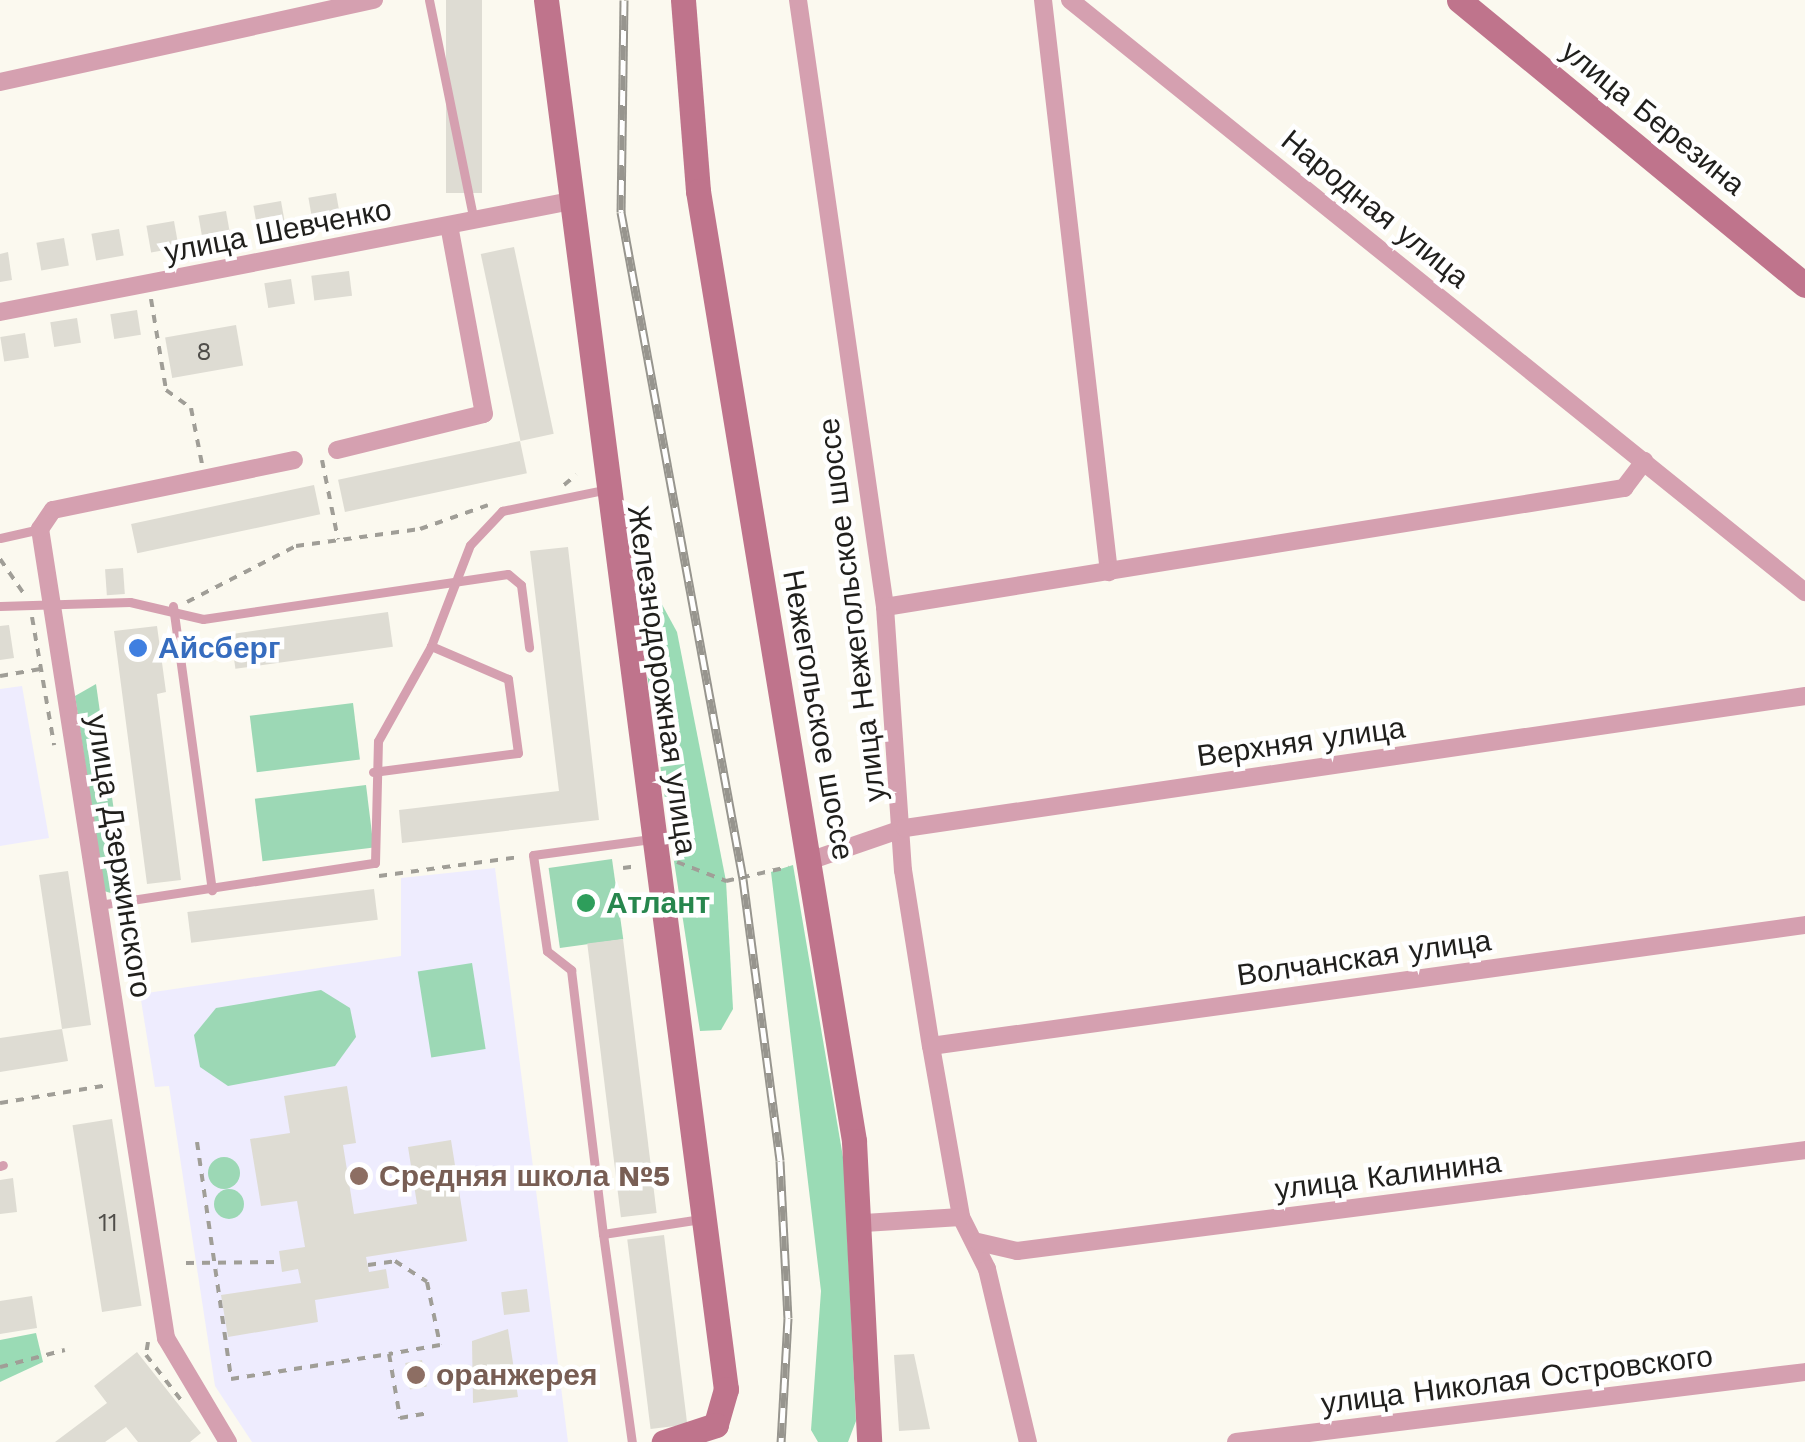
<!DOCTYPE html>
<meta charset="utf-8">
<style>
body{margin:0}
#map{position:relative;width:1805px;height:1442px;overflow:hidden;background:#fbf9ef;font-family:"Work Sans",sans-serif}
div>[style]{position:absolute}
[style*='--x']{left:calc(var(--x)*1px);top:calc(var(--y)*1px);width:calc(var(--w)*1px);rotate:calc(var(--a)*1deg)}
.education>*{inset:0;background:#eeecfe}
.green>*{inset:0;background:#9cd8b5;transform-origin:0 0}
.round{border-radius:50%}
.forest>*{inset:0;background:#9adbb5}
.building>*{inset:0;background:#dedcd3;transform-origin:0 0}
.path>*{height:4px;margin-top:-2px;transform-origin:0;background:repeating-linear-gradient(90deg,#a09e97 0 8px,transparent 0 16px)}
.lane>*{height:9px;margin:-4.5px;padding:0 4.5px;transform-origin:4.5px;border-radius:4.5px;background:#d5a0b0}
.street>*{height:18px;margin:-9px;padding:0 9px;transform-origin:9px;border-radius:9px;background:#d5a0b0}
.secondary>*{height:25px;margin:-12.5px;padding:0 12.5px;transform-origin:12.5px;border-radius:12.5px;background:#bf748c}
.rail>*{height:9px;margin-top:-4.5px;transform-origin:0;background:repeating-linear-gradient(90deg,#fff 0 15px,#97958e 0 30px);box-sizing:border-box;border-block:2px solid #97958e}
.dots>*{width:28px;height:28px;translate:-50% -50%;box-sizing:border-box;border:5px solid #fff;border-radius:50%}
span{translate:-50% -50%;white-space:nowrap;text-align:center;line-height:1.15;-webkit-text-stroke:9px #fff;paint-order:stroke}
.number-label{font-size:25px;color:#504e4a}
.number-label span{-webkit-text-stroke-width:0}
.street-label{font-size:30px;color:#201f1c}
.shop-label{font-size:30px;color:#366cbe;font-weight:700}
.left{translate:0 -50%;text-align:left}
.leisure-label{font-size:30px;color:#27864d;font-weight:700}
.education-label{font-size:30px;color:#785e54;font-weight:700}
</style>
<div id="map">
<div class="education">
<div style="clip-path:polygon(22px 686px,49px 838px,0 846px,0 689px)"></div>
<div style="clip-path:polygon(495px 868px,568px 1442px,252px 1442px,215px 1386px,169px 1086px,155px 1087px,140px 994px,401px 956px,401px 878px)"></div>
</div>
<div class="green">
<div style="clip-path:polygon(96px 684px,125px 889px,124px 897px,104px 891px,75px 696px)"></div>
<div style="left:353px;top:703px;width:57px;height:104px;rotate:83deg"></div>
<div style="left:366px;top:785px;width:63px;height:112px;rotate:83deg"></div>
<div style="left:612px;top:859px;width:81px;height:64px;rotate:82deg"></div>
<div style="left:472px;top:963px;width:87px;height:55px;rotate:81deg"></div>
<div style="clip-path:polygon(321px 990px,350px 1008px,356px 1037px,335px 1066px,228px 1086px,200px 1067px,194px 1035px,216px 1008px)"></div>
<div class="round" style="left:208px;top:1157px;width:32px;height:32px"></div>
<div class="round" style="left:214px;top:1189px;width:30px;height:30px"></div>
</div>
<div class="forest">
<div style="clip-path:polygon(659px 599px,677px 632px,726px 881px,733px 1009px,721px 1030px,700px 1031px,674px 861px,638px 612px)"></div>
<div style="clip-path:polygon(793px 865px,844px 1163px,856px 1421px,848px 1442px,818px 1442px,811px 1430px,821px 1291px,771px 872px)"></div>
<div style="clip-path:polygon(36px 1333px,43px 1362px,0 1382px,0 1340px)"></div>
</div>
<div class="building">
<div style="left:446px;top:0;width:36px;height:193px"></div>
<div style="left:336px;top:193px;width:28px;height:28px;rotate:80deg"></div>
<div style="left:281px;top:201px;width:28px;height:28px;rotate:80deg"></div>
<div style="left:226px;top:211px;width:28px;height:28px;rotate:80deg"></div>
<div style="left:174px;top:221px;width:27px;height:28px;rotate:80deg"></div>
<div style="left:119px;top:229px;width:27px;height:28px;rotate:80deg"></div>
<div style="left:64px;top:238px;width:28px;height:28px;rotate:80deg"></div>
<div style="left:514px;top:247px;width:191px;height:34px;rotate:78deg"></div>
<div style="clip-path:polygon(8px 252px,12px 280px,0 282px,0 254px)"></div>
<div style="left:349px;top:271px;width:25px;height:38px;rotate:83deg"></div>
<div style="left:291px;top:279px;width:25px;height:27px;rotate:81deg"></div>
<div style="left:137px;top:310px;width:25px;height:27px;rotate:81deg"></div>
<div style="left:77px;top:318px;width:25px;height:27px;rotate:81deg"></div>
<div style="left:236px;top:325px;width:41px;height:72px;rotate:80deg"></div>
<div style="left:25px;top:333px;width:25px;height:25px;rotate:81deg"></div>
<div style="left:520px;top:441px;width:33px;height:186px;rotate:78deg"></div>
<div style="left:314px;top:485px;width:30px;height:187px;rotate:78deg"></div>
<div style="clip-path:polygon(568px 547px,599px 820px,402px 843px,399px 810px,559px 791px,530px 551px)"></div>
<div style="left:123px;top:568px;width:26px;height:18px;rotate:86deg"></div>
<div style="left:388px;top:612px;width:35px;height:159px;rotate:82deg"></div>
<div style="clip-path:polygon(9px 625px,14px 658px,0 660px,0 626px)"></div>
<div style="clip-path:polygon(157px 626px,166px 692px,157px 694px,181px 880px,147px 884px,114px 631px)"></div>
<div style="clip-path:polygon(68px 871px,91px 1025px,62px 1029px,68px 1061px,0 1072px,0 1038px,62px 1029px,39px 875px)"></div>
<div style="left:374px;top:889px;width:31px;height:188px;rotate:83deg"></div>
<div style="left:623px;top:939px;width:276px;height:36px;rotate:83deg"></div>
<div style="clip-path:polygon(347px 1086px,356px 1143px,343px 1145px,354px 1214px,417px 1204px,408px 1147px,451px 1140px,467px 1241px,366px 1257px,369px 1272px,386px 1269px,389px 1288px,315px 1300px,318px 1322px,228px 1337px,221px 1295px,301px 1283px,298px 1269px,282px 1272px,279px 1251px,305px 1247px,297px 1201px,261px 1206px,250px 1139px,290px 1133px,284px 1096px)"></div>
<div style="left:112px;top:1119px;width:189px;height:40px;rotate:81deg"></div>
<div style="clip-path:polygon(13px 1178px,17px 1212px,0 1214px,0 1180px)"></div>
<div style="left:664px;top:1235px;width:191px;height:37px;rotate:83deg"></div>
<div style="left:527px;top:1289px;width:23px;height:26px;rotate:83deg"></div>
<div style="clip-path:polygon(32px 1296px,37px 1328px,0 1334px,0 1301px)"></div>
<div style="clip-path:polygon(508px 1329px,518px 1397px,473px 1403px,472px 1341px)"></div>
<div style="clip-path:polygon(137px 1352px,201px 1433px,190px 1442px,138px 1442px,126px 1427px,105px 1442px,55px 1442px,107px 1403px,94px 1386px)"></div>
<div style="clip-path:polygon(914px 1354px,930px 1429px,899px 1431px,894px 1355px)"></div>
<div style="left:422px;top:1360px;width:27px;height:17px;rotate:80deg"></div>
</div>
<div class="path">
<div style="--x:151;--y:299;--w:92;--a:80.6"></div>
<div style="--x:166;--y:390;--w:31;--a:36"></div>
<div style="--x:191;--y:408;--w:57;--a:78.9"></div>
<div style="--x:322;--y:460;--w:81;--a:78.6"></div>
<div style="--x:564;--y:485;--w:16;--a:-40"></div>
<div style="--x:0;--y:559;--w:42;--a:55.6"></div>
<div style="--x:187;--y:602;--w:123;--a:-27.2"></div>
<div style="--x:296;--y:546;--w:125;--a:-7.8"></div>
<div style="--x:420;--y:529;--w:72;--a:-19.4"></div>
<div style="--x:32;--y:617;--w:130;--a:80.2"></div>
<div style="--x:0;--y:676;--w:41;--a:-9.9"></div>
<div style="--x:677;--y:862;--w:53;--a:21.2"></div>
<div style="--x:726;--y:881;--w:64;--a:-12.7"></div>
<div style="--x:623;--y:868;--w:15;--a:-8"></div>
<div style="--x:379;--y:876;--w:141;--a:-7.7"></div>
<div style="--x:0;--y:1103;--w:110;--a:-9.4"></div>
<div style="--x:197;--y:1142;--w:239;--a:81.8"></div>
<div style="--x:231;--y:1379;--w:160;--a:-9"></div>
<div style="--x:389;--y:1354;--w:65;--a:80.2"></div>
<div style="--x:400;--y:1418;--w:29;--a:-10"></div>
<div style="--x:186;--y:1263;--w:94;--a:-0.6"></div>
<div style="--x:368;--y:1265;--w:27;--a:-8"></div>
<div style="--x:395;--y:1261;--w:38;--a:33"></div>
<div style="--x:427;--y:1282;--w:64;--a:78.3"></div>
<div style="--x:440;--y:1345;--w:52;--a:170"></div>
<div style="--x:148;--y:1342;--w:13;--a:99"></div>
<div style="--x:146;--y:1355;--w:57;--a:52.1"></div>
<div style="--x:0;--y:1367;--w:67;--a:-14.7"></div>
</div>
<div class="lane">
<div style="--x:429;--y:0;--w:220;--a:78.5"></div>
<div style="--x:0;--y:538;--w:41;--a:-12.7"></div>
<div style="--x:0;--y:606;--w:130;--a:-1.8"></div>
<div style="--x:130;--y:602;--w:75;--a:13.1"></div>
<div style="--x:203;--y:619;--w:308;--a:-8.4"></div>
<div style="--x:508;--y:574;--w:17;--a:40"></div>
<div style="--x:521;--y:585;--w:63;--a:82.6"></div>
<div style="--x:173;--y:606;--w:287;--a:82.2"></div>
<div style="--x:373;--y:772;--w:146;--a:-7.5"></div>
<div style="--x:518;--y:753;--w:75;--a:-97.7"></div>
<div style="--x:508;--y:679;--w:84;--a:-156.8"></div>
<div style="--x:651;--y:839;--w:119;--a:172.3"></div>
<div style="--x:533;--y:855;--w:97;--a:81.7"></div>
<div style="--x:547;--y:951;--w:31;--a:38"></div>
<div style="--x:571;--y:970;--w:266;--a:83.1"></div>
<div style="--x:603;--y:1234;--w:99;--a:-8.7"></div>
<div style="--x:99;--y:905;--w:279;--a:-8.7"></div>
<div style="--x:375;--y:863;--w:122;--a:-88.6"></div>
<div style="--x:378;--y:741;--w:109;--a:-60.8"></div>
<div style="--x:431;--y:646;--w:108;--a:-68.9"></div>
<div style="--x:470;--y:545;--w:47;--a:-46.7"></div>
<div style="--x:502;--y:511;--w:103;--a:-11.7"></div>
<div style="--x:0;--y:1166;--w:3;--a:-18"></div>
<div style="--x:603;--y:1234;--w:210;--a:82.1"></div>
</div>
<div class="street">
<div style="--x:798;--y:0;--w:613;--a:81.84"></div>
<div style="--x:885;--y:607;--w:264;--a:86.1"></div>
<div style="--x:903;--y:870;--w:178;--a:81"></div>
<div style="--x:931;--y:1046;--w:174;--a:80"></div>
<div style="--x:961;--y:1217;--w:58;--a:63.4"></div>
<div style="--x:987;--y:1269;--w:178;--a:76.7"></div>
<div style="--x:1043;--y:0;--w:576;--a:83.42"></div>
<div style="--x:1070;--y:0;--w:944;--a:38.85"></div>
<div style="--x:0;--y:82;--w:383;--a:-12.4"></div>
<div style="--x:0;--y:312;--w:577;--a:-11"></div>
<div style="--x:337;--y:450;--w:151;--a:-13.8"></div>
<div style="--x:484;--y:414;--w:191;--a:-100.5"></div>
<div style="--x:885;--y:607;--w:749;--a:-9.15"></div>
<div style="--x:1624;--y:488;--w:34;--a:-53"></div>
<div style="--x:809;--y:861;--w:102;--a:-19"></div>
<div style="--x:905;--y:828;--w:910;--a:-8.34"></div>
<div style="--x:931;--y:1046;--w:882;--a:-7.88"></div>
<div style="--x:864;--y:1223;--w:97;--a:-3.5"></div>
<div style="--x:978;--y:1242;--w:40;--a:13"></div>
<div style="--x:1017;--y:1251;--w:794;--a:-7.3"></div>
<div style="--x:228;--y:1442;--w:121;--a:-120.8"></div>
<div style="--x:166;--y:1338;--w:819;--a:-98.85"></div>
<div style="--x:40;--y:529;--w:23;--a:-56"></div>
<div style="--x:53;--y:510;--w:246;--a:-11.7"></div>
<div style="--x:1236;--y:1442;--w:573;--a:-7.01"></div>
</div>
<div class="secondary">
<div style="--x:546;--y:0;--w:1401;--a:82.62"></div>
<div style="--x:726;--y:1389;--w:37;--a:106"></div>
<div style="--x:716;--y:1425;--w:55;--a:161.9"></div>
<div style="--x:683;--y:0;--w:192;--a:85.5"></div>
<div style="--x:698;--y:191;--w:963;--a:80.67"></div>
<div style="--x:854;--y:1141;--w:301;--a:87.1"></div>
<div style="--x:1459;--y:0;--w:448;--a:39.5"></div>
</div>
<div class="rail">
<div style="--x:624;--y:0;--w:212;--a:90.8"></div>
<div style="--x:621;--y:212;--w:678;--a:79.63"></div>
<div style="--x:743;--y:879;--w:284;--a:82.5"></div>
<div style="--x:780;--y:1161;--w:157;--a:87.1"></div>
<div style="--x:788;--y:1318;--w:124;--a:93.2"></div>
</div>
<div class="dots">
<div style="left:138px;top:648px;background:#3f7fe0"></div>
<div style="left:586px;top:903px;background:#2e9e5b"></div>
<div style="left:359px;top:1176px;background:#8d6e63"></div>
<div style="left:416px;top:1375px;background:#8d6e63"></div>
</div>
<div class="number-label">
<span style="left:204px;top:352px">8</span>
<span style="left:108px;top:1223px">11</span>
</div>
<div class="street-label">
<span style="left:1653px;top:118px;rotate:39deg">улица Березина</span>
<span style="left:1375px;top:209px;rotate:39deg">Народная улица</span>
<span style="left:278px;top:231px;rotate:-11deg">улица Шевченко</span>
<span style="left:852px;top:610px;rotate:-97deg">улица Нежегольское шоссе</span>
<span style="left:662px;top:680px;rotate:82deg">Железнодорожная улица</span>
<span style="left:818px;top:715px;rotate:80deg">Нежегольское шоссе</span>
<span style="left:1301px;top:742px;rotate:-8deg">Верхняя улица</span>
<span style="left:119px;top:856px;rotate:81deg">улица Дзержинского</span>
<span style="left:1364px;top:958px;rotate:-8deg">Волчанская улица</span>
<span style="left:1388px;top:1176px;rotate:-7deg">улица Калинина</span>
<span style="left:1517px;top:1380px;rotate:-7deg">улица Николая Островского</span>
</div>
<div class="shop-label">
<span class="left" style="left:158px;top:648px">Айсберг</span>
</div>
<div class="leisure-label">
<span class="left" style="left:606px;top:903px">Атлант</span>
</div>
<div class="education-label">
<span class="left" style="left:379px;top:1176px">Средняя школа №5</span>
<span class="left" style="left:436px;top:1375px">оранжерея</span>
</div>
</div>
